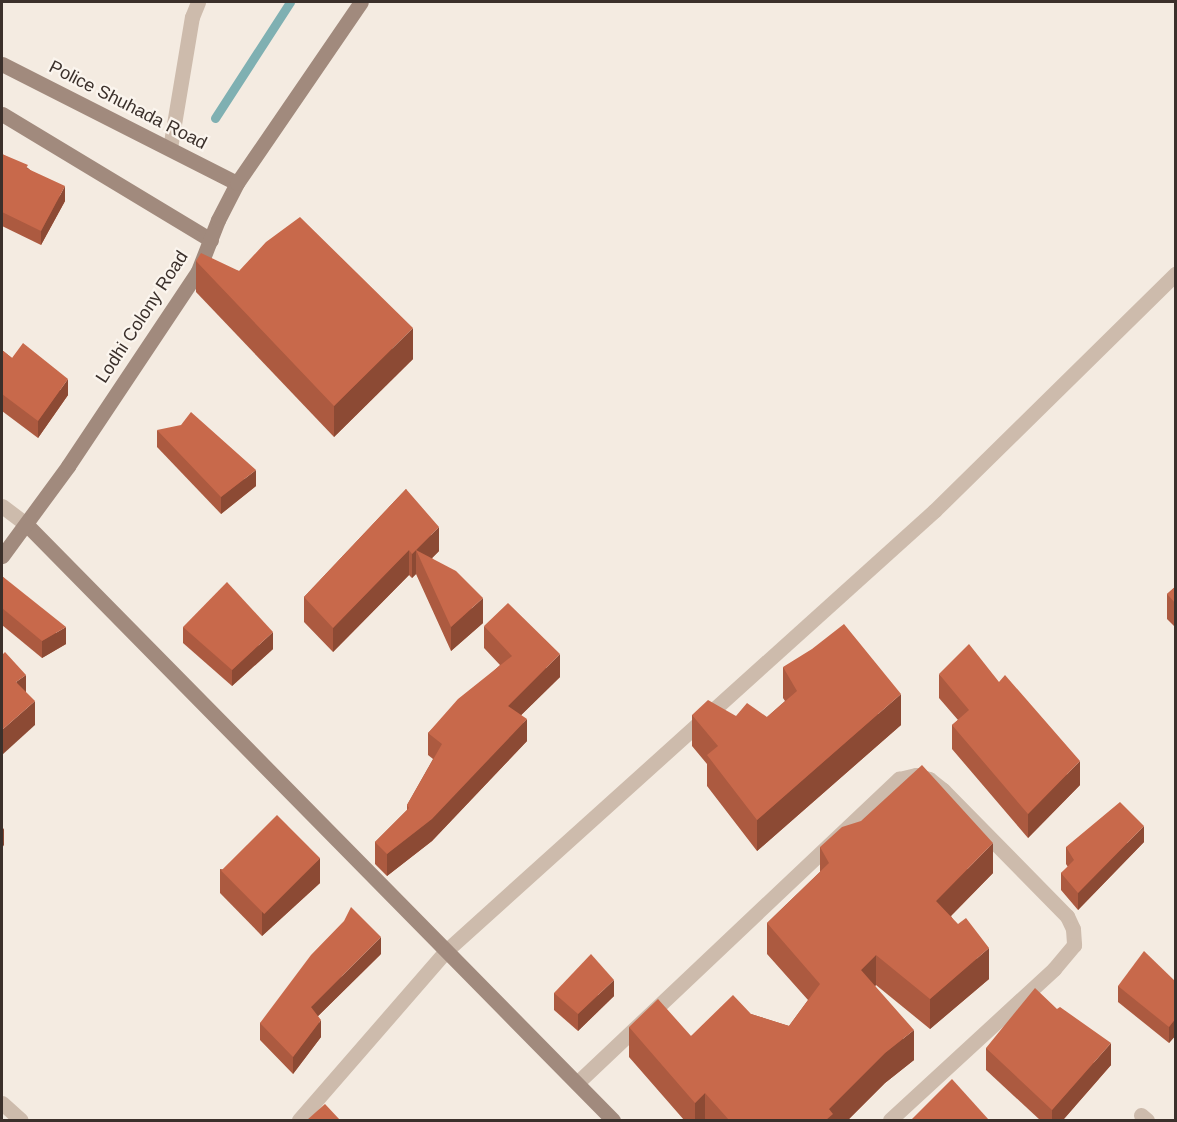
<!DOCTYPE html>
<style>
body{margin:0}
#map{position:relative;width:1177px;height:1122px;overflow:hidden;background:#f4ebe1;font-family:Arial,sans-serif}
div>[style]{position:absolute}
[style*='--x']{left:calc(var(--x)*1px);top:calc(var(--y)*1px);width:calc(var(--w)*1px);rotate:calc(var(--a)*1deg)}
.stream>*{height:9px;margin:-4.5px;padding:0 4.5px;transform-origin:4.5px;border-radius:4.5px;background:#7fb0b2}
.street>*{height:15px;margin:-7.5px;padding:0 7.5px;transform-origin:7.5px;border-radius:7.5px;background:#cdbbac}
.secondary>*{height:15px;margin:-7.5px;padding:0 7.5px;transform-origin:7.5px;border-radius:7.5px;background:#a18a7d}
.wall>*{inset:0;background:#ac5a40}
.shaded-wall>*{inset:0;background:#8c4a34}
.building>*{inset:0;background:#c8694b;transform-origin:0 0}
span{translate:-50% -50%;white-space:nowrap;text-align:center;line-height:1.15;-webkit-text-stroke:4.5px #fbf5ee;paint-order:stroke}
.street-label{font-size:18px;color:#3b302b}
.frame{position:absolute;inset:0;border:3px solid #3b302b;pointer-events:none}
</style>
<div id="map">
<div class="stream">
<div style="--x:215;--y:118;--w:138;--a:-57.1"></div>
</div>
<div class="street">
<div style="--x:170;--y:148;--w:133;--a:-80.5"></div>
<div style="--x:192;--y:17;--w:16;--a:-68"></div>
<div style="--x:2;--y:506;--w:31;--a:37"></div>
<div style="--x:577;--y:1083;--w:443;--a:-43.4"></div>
<div style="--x:899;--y:779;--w:17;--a:-13"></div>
<div style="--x:916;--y:775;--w:14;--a:17"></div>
<div style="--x:929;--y:779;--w:18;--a:38"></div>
<div style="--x:943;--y:790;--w:177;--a:45.5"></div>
<div style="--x:1067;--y:916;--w:14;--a:65"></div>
<div style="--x:1073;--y:929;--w:16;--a:86"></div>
<div style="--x:1074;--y:945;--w:31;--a:130"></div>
<div style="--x:1054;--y:969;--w:223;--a:137.4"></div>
<div style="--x:2;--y:1103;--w:25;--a:42"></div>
<div style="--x:1141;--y:1115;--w:8;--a:40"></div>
<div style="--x:299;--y:1120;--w:225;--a:-49"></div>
<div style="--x:447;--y:950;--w:656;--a:-42.03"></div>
<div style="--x:934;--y:511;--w:339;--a:-44.5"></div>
</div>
<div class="secondary">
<div style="--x:2;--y:64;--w:263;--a:26.9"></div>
<div style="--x:2;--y:114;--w:244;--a:31.1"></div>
<div style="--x:27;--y:525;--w:835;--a:45.44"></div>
<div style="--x:2;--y:556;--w:112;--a:-53.7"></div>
<div style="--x:68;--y:466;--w:234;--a:-56.3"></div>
<div style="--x:198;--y:271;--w:55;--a:-68.6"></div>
<div style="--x:218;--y:220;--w:42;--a:-62.8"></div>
<div style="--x:237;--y:183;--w:219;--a:-55.6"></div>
</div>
<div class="wall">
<div style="clip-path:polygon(2px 154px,28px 168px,65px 201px,41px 245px,2px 226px)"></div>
<div style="clip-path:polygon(196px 261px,239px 271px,413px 359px,334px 437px,196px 292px)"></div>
<div style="clip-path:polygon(2px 350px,12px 358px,68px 395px,38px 438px,2px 411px)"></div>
<div style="clip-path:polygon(157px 430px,256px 486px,221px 514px,157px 447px)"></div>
<div style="clip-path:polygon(406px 489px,439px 551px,432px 558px,483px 623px,451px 651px,416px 574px,412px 578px,409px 575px,333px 652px,304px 622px,304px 597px)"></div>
<div style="clip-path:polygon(2px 576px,66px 644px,42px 658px,2px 625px)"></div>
<div style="clip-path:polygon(1176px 586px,1176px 628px,1167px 619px,1167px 594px)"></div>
<div style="clip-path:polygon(484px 626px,560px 677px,521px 715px,527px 741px,432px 841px,387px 876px,375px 864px,375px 842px,407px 810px,407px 805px,433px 759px,428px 755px,428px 733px,500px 665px,484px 648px)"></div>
<div style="clip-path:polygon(183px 627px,273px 649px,232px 686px,183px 643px)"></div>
<div style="clip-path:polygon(783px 667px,901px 725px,757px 851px,707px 786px,707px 764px,692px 746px,692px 715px,767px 717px,785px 701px,783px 698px)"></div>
<div style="clip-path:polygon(939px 674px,1080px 785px,1028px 838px,952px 749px,952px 725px,958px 720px,939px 698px)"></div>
<div style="clip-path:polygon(1144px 842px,1078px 910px,1061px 890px,1061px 873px,1068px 867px,1066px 864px,1066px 847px)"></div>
<div style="clip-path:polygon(820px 847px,993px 873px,951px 916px,989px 979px,930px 1029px,876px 985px,875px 986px,914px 1060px,885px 1083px,848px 1120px,684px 1120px,629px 1057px,629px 1027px,691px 1036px,751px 1014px,789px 1026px,808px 1000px,767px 954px,767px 923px,820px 872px)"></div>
<div style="clip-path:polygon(220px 869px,320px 883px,262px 936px,220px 893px)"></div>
<div style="clip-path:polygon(381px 954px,318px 1016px,321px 1037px,293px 1074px,260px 1040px,260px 1023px)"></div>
<div style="clip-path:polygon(1176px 982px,1176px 1035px,1169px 1043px,1118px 1002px,1118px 986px)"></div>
<div style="clip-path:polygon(554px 993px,614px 996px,578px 1031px,554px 1010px)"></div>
<div style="clip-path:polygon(986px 1048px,1111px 1065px,1063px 1120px,1040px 1120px,986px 1070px)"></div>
</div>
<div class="shaded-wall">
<div style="clip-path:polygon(65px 186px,65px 201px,41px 245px,41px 231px)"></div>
<div style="clip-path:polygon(413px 328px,413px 359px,334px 437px,334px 406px)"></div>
<div style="clip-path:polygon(68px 379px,68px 395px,38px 438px,38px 421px)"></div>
<div style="clip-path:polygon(256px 470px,256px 486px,221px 514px,221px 497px)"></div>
<div style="clip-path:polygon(439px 527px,439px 551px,424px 566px,416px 550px,416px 574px,412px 578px,412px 554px)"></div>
<div style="clip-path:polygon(409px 550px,409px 575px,333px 652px,333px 628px)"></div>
<div style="clip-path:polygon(483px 598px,483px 623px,451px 651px,451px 627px)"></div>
<div style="clip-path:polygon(66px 627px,66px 644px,42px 658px,42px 641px)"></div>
<div style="clip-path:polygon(273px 632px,273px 649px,232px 686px,232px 670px)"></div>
<div style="clip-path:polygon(560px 654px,560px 677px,508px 728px,508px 706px)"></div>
<div style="clip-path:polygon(26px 675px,26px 699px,16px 682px)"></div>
<div style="clip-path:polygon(901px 694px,901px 725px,757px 851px,757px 820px)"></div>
<div style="clip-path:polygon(35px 701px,35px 725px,2px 755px,2px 730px)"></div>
<div style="clip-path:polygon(527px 719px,527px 741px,432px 841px,387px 876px,387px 854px)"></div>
<div style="clip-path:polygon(1080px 761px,1080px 785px,1028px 838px,1028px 814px)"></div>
<div style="clip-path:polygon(1144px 826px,1144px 842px,1078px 910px,1078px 893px)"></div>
<div style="clip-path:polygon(4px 828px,4px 845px,2px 848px,2px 831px)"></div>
<div style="clip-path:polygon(993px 843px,993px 873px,936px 931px,936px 901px)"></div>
<div style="clip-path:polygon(320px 858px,320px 883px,262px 936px,262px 911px)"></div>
<div style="clip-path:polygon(381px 937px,381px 954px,311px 1023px,311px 1007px)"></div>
<div style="clip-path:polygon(989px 948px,989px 979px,930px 1029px,930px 999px)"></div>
<div style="clip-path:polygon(876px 955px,876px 985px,861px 1000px,861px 970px)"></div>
<div style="clip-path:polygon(614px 980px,614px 996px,578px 1031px,578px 1014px)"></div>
<div style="clip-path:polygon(1176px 1018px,1176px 1035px,1169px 1043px,1169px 1027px)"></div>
<div style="clip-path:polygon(321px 1020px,321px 1037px,293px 1074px,293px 1057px)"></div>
<div style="clip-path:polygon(914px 1030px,914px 1060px,885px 1083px,848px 1120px,826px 1120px,829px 1109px,885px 1053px)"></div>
<div style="clip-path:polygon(1111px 1043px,1111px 1065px,1063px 1120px,1052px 1120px,1052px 1110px)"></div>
<div style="clip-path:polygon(705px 1093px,705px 1120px,695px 1120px,695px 1103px)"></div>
</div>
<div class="building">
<div style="clip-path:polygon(2px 154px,28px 165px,26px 168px,65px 186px,41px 231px,2px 212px)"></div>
<div style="clip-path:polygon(300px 217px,413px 328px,334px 406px,196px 261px,201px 253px,239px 271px,266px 242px)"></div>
<div style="clip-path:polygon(23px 343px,68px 379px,38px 421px,2px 394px,2px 350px,12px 358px)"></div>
<div style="clip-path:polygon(191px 412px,256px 470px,221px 497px,157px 430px,181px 425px)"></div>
<div style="clip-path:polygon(406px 489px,439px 527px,412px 554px,409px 550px,333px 628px,304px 597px)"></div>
<div style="clip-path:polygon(416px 550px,456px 571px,483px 598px,451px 627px)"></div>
<div style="clip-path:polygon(2px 576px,66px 627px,42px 641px,2px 608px)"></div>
<div style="clip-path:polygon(227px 582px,273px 632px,232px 670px,183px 627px)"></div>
<div style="clip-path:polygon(1176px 586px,1176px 604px,1167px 594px)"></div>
<div style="clip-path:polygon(508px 603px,560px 654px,508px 706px,527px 719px,432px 819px,387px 854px,375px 842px,409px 808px,407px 805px,442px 744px,428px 733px,458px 699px,512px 656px,484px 626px)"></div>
<div style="clip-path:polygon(844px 624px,901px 694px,757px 820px,707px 755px,718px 746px,692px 715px,708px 700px,736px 716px,747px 703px,767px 717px,797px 691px,783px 667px,812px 649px)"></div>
<div style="clip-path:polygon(969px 644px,999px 682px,1005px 675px,1080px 761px,1028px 814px,952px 725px,969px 710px,939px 674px)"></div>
<div style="clip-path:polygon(5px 652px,26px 675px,16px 682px,35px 701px,2px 730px,2px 655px)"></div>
<div style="clip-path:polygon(922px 765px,993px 843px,936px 901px,958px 924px,966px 918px,989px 948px,930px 999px,876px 955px,861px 970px,914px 1030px,885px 1053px,829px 1109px,833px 1114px,826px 1120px,729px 1120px,705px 1093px,695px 1103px,629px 1027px,658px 999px,691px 1036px,733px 995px,751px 1014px,789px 1026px,820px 984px,767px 923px,829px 863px,820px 847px,842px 827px,861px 821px)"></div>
<div style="clip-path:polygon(1120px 802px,1144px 826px,1078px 893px,1061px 873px,1074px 860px,1066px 847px)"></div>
<div style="left:277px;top:815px;width:61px;height:79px;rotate:45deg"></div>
<div style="clip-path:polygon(351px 907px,381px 937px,311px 1007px,321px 1020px,293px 1057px,260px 1023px,311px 955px,344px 921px)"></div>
<div style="clip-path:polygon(1144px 951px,1176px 982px,1176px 1018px,1169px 1027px,1118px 986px)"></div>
<div style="clip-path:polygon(591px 954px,614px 980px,578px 1014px,554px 993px)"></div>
<div style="clip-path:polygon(1035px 988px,1057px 1009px,1060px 1007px,1111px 1043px,1052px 1110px,986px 1048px)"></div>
<div style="clip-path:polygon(952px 1079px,989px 1120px,911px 1120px)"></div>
<div style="clip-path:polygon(325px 1104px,340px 1120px,307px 1120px)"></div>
</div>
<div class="street-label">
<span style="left:128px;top:105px;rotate:27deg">Police Shuhada Road</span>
<span style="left:142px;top:317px;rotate:-57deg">Lodhi Colony Road</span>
</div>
<div class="frame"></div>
</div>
